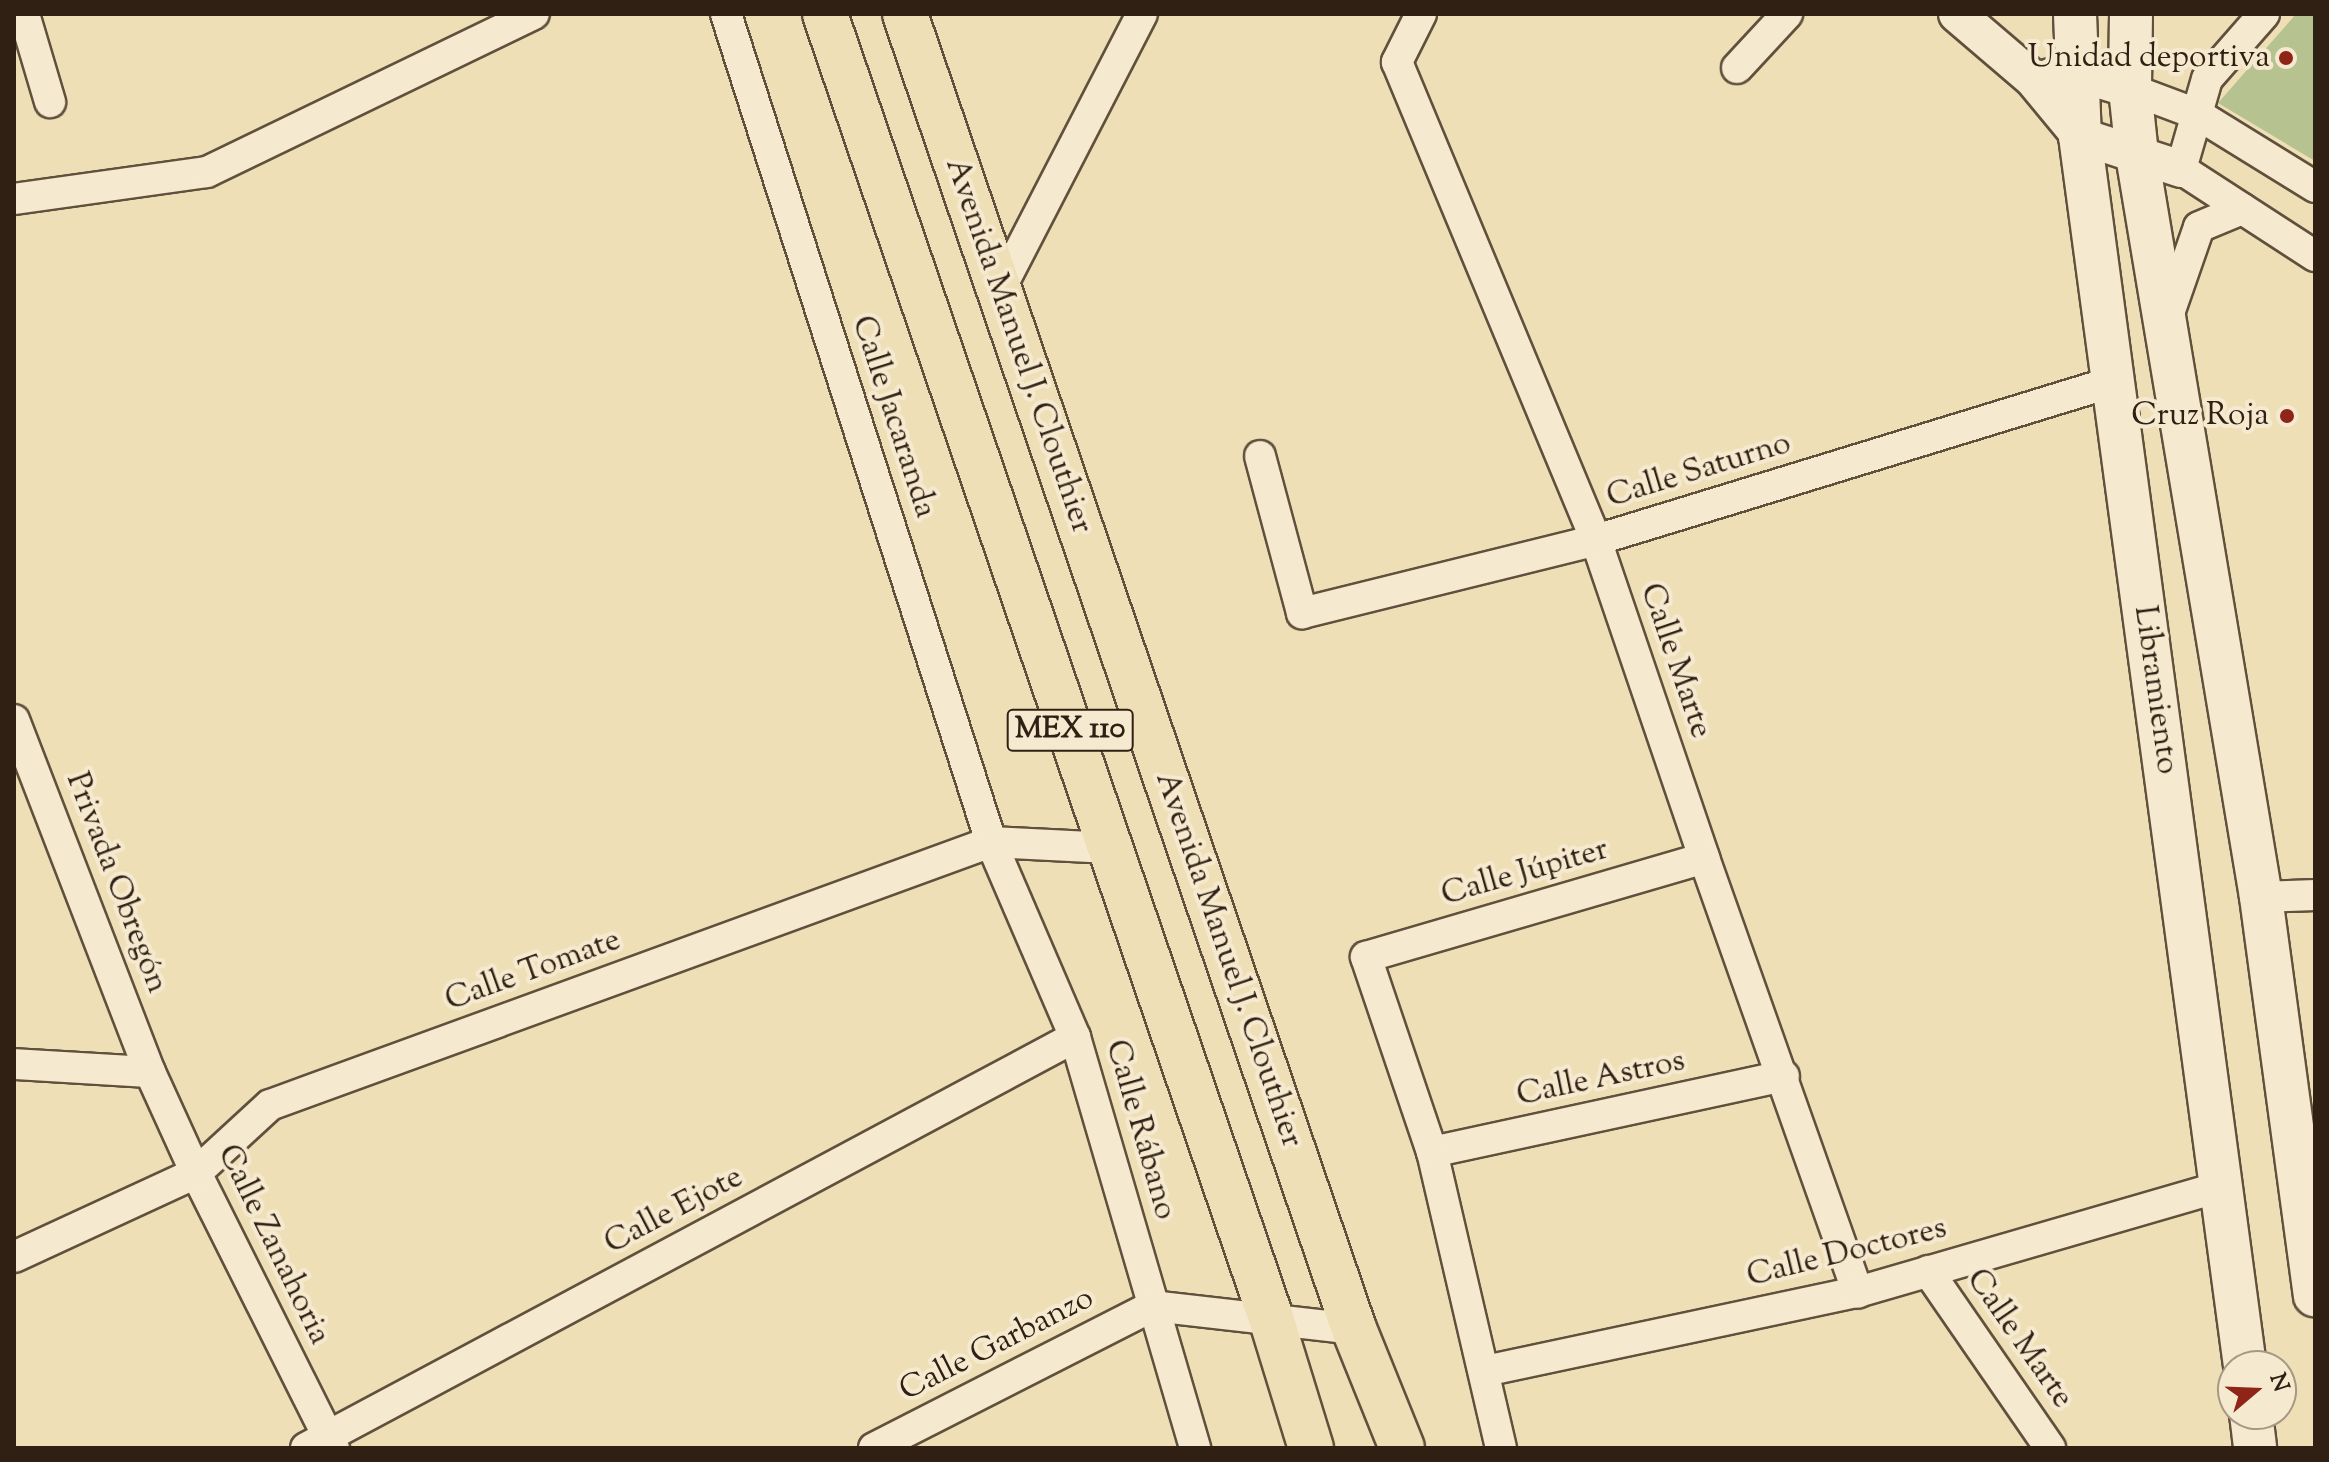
<!DOCTYPE html>
<meta charset="utf-8">
<style>
body{margin:0}
#map{position:relative;width:2329px;height:1462px;overflow:hidden;background:#efdfb7;font-family:"Sorts Mill Goudy",serif}
div>[style]{position:absolute}
[style*='--x']{left:calc(var(--x)*1px);top:calc(var(--y)*1px);width:calc(var(--w)*1px);rotate:calc(var(--a)*1deg)}
.green>*{inset:0;background:#b6c290}
.roads{filter:drop-shadow(2px 0 #60503c) drop-shadow(-2px 0 #60503c) drop-shadow(0 2px #60503c) drop-shadow(0 -2px #60503c)}
.minor>*{height:30px;margin:-15px;padding:0 15px;transform-origin:15px;border-radius:15px;background:#f5ead0}
.tertiary>*{height:36px;margin:-18px;padding:0 18px;transform-origin:18px;border-radius:18px;background:#f5ead0}
.secondary>*{height:42px;margin:-21px;padding:0 21px;transform-origin:21px;border-radius:21px;background:#f5ead0}
.primary>*{height:44px;margin:-22px;padding:0 22px;transform-origin:22px;border-radius:22px;background:#efdfb7}
.dots>*{width:22px;height:22px;translate:-50% -50%;box-sizing:border-box;border:4px solid #f5ead0;border-radius:50%}
span{translate:-50% -50%;white-space:nowrap;text-align:center;line-height:1.15;-webkit-text-stroke:8px #f5ead0;paint-order:stroke}
.shield-label span{padding:2px 6px;background:#f5ead0;border:2px solid;border-radius:6px;-webkit-text-stroke-width:0}
.shield-label{font-size:30px;color:#302013;font-weight:700}
.poi-label{font-size:32px;color:#302013}
.right{translate:-100% -50%;text-align:right}
.street-label{font-size:32px;color:#302013}
.frame{position:absolute;inset:0;border:16px solid #302013;pointer-events:none}
.north{position:absolute;left:2217px;top:1350px;width:80px;height:80px;box-sizing:border-box;background:#f5ead0;border:2px solid #a69984;border-radius:50%;rotate:71deg;font-size:22px;font-weight:700;line-height:32px;text-align:center;color:#302013}
.north::after{content:'';display:block;margin:auto;width:28px;height:36px;background:#8f2418;clip-path:polygon(50% 0,100% 100%,50% 72%,0 100%)}
</style>
<div id="map">
<div class="green">
<div style="clip-path:polygon(2296px 14px,2315px 14px,2315px 161px,2218px 103px)"></div>
</div>
<div class="roads">
<div class="minor">
<div style="--x:24;--y:14;--w:92;--a:73.5"></div>
<div style="--x:726;--y:14;--w:869;--a:72.25"></div>
<div style="--x:991;--y:842;--w:212;--a:66.7"></div>
<div style="--x:1075;--y:1037;--w:428;--a:73.7"></div>
<div style="--x:1421;--y:14;--w:54;--a:116.6"></div>
<div style="--x:1397;--y:62;--w:518;--a:67.4"></div>
<div style="--x:1596;--y:540;--w:336;--a:71.2"></div>
<div style="--x:1704;--y:858;--w:461;--a:70.5"></div>
<div style="--x:2264;--y:14;--w:86;--a:131.2"></div>
<div style="--x:2207;--y:79;--w:94;--a:106.1"></div>
<div style="--x:2181;--y:169;--w:160;--a:33"></div>
<div style="--x:1737;--y:68;--w:74;--a:-47.2"></div>
<div style="--x:2130;--y:89;--w:72;--a:20.5"></div>
<div style="--x:2197;--y:114;--w:139;--a:31.7"></div>
<div style="--x:14;--y:199;--w:195;--a:-8"></div>
<div style="--x:207;--y:172;--w:363;--a:-25.8"></div>
<div style="--x:999;--y:291;--w:312;--a:-62.7"></div>
<div style="--x:2167;--y:319;--w:97;--a:-70.8"></div>
<div style="--x:2199;--y:227;--w:47;--a:-22.7"></div>
<div style="--x:1260;--y:456;--w:163;--a:75"></div>
<div style="--x:1302;--y:613;--w:303;--a:-13.9"></div>
<div style="--x:1596;--y:540;--w:540;--a:-17.02"></div>
<div style="--x:14;--y:720;--w:377;--a:68.9"></div>
<div style="--x:150;--y:1072;--w:111;--a:65.5"></div>
<div style="--x:196;--y:1173;--w:308;--a:63.4"></div>
<div style="--x:2261;--y:897;--w:54;--a:-2.1"></div>
<div style="--x:14;--y:1064;--w:136;--a:3.4"></div>
<div style="--x:1432;--y:1152;--w:360;--a:-12.2"></div>
<div style="--x:14;--y:1257;--w:200;--a:-24.8"></div>
<div style="--x:196;--y:1173;--w:100;--a:-42.6"></div>
<div style="--x:270;--y:1105;--w:767;--a:-20.04"></div>
<div style="--x:991;--y:842;--w:119;--a:2.9"></div>
<div style="--x:1928;--y:1271;--w:215;--a:55.4"></div>
<div style="--x:1485;--y:1371;--w:381;--a:-12"></div>
<div style="--x:1858;--y:1292;--w:380;--a:-16.2"></div>
<div style="--x:306;--y:1448;--w:872;--a:-28.12"></div>
<div style="--x:874;--y:1448;--w:313;--a:-27"></div>
<div style="--x:1153;--y:1306;--w:202;--a:6.5"></div>
<div style="--x:1501;--y:1448;--w:304;--a:-103.1"></div>
<div style="--x:1432;--y:1152;--w:206;--a:-108.7"></div>
<div style="--x:1366;--y:957;--w:352;--a:-16.3"></div>
</div>
<div class="tertiary">
<div style="--x:1957;--y:14;--w:100;--a:40.5"></div>
<div style="--x:2033;--y:79;--w:74;--a:50.5"></div>
<div style="--x:2080;--y:136;--w:106;--a:18.1"></div>
<div style="--x:2050;--y:77;--w:27;--a:-8"></div>
<div style="--x:2077;--y:73;--w:55;--a:16.8"></div>
</div>
<div class="secondary">
<div style="--x:2075;--y:14;--w:122;--a:87.7"></div>
<div style="--x:2080;--y:136;--w:1241;--a:82.36"></div>
<div style="--x:2131;--y:14;--w:75;--a:90.8"></div>
<div style="--x:2130;--y:89;--w:66;--a:83.9"></div>
<div style="--x:2137;--y:155;--w:752;--a:80.51"></div>
<div style="--x:2261;--y:897;--w:402;--a:82.3"></div>
<div style="--x:2251;--y:1414;--w:34;--a:83"></div>
</div>
<div class="primary">
<div style="--x:825;--y:14;--w:1378;--a:71.12"></div>
<div style="--x:1271;--y:1318;--w:136;--a:72.9"></div>
<div style="--x:905;--y:14;--w:1390;--a:71.15"></div>
<div style="--x:1354;--y:1329;--w:128;--a:68"></div>
</div>
</div>
<div class="dots">
<div style="left:2286px;top:58px;background:#8f2418"></div>
<div style="left:2287px;top:416px;background:#8f2418"></div>
</div>
<div class="shield-label">
<span style="left:1070px;top:730px">MEX 110</span>
</div>
<div class="poi-label">
<span class="right" style="left:2270px;top:58px">Unidad deportiva</span>
<span class="right" style="left:2269px;top:416px">Cruz Roja</span>
</div>
<div class="street-label">
<span style="left:1018px;top:346px;rotate:71deg">Avenida Manuel J. Clouthier</span>
<span style="left:893px;top:417px;rotate:72deg">Calle Jacaranda</span>
<span style="left:1699px;top:471px;rotate:-17deg">Calle Saturno</span>
<span style="left:1675px;top:661px;rotate:71deg">Calle Marte</span>
<span style="left:2155px;top:690px;rotate:82deg">Libramiento</span>
<span style="left:1525px;top:873px;rotate:-16deg">Calle Júpiter</span>
<span style="left:116px;top:883px;rotate:69deg">Privada Obregón</span>
<span style="left:1228px;top:960px;rotate:71deg">Avenida Manuel J. Clouthier</span>
<span style="left:533px;top:971px;rotate:-20deg">Calle Tomate</span>
<span style="left:1601px;top:1079px;rotate:-12deg">Calle Astros</span>
<span style="left:1140px;top:1130px;rotate:74deg">Calle Rábano</span>
<span style="left:674px;top:1211px;rotate:-28deg">Calle Ejote</span>
<span style="left:273px;top:1245px;rotate:64deg">Calle Zanahoria</span>
<span style="left:1847px;top:1253px;rotate:-14deg">Calle Doctores</span>
<span style="left:2019px;top:1339px;rotate:55deg">Calle Marte</span>
<span style="left:997px;top:1345px;rotate:-27deg">Calle Garbanzo</span>
</div>
<div class="frame"></div>
<div class="north">N</div>
</div>
